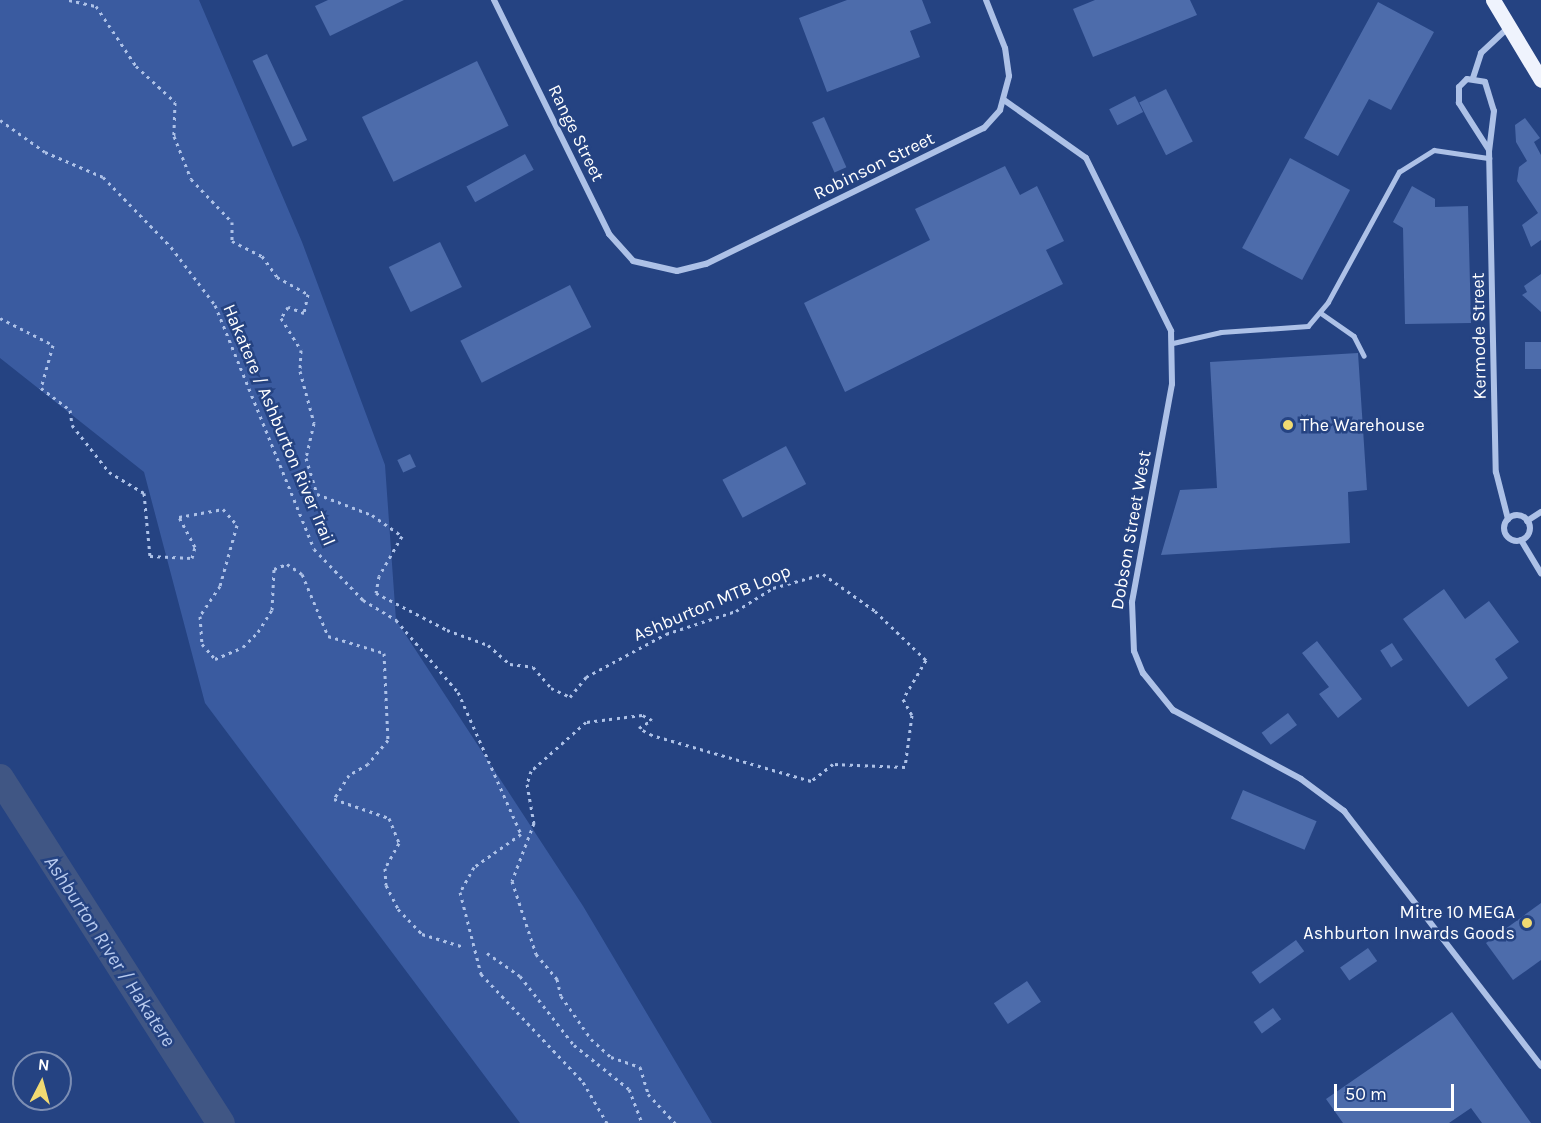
<!DOCTYPE html>
<style>
body{margin:0}
#map{position:relative;width:1541px;height:1123px;overflow:hidden;background:#254382;font-family:Karla,sans-serif}
div>[style]{position:absolute}
[style*='--x']{left:calc(var(--x)*1px);top:calc(var(--y)*1px);width:calc(var(--w)*1px);rotate:calc(var(--a)*1deg)}
.green>*{inset:0;background:#3a5ba0}
.river>*{height:28px;margin:-14px;padding:0 14px;transform-origin:14px;border-radius:14px;background:#405684}
.building>*{inset:0;background:#4d6cab;transform-origin:0 0}
.path>*{height:3px;margin-top:-1.5px;transform-origin:0;background:repeating-linear-gradient(90deg,#adc1e7 0 3px,transparent 0 7.5px)}
.service>*{height:4.5px;margin:-2.25px;padding:0 2.25px;transform-origin:2.25px;border-radius:2.25px;background:#adc1e7}
.minor>*{height:6px;margin:-3px;padding:0 3px;transform-origin:3px;border-radius:3px;background:#adc1e7}
.minor>.ring{margin:-3px;padding:0;box-sizing:content-box;background:none;border:6px solid #adc1e7;border-radius:50%}
.primary>*{height:15px;margin:-7.5px;padding:0 7.5px;transform-origin:7.5px;border-radius:7.5px;background:#eff3fd}
.dots>*{width:16px;height:16px;translate:-50% -50%;box-sizing:border-box;border:3px solid #254382;border-radius:50%}
span{translate:-50% -50%;white-space:nowrap;text-align:center;line-height:1.15;-webkit-text-stroke:5px #254382;paint-order:stroke}
.street-label{font-size:18px;color:#fff}
.poi-label{font-size:18px;color:#fff}
.left{translate:0 -50%;text-align:left}
.right{translate:-100% -50%;text-align:right}
.water-label{font-size:20px;color:#b9cbef;font-style:italic}
.north{position:absolute;left:12px;top:1051px;width:60px;height:60px;box-sizing:border-box;background:#254382;border:2px solid #7c8eb4;border-radius:50%;rotate:6deg;font-size:16px;font-weight:700;line-height:24px;text-align:center;color:#fff}
.north::after{content:'';display:block;margin:auto;width:21px;height:27px;background:#f1da72;clip-path:polygon(50% 0,100% 100%,50% 72%,0 100%)}
.scale{position:absolute;left:1334px;top:1084px;width:120px;height:27px;box-sizing:border-box;border:3px solid #fff;border-top:0;padding-left:8px;font-size:18px;line-height:21px;white-space:nowrap;color:#fff;-webkit-text-stroke:4px #254382;paint-order:stroke}
</style>
<div id="map">
<div class="green">
<div style="clip-path:polygon(0 0,199px 0,302px 242px,385px 465px,396px 620px,583px 906px,712px 1123px,520px 1123px,205px 703px,144px 472px,0 358px)"></div>
</div>
<div class="river">
<div style="--x:0;--y:778;--w:410;--a:57.4"></div>
</div>
<div class="building">
<div style="clip-path:polygon(328px 0,404px 0,330px 36px,315px 6px)"></div>
<div style="clip-path:polygon(847px 0,922px 0,931px 23px,910px 31px,920px 57px,827px 92px,799px 18px)"></div>
<div style="clip-path:polygon(1095px 0,1190px 0,1197px 15px,1093px 57px,1073px 9px)"></div>
<div style="clip-path:polygon(1378px 2px,1434px 32px,1391px 110px,1369px 99px,1338px 156px,1304px 138px)"></div>
<div style="left:267px;top:54px;width:95px;height:16px;rotate:65deg"></div>
<div style="left:477px;top:61px;width:72px;height:128px;rotate:64deg"></div>
<div style="left:1166px;top:89px;width:59px;height:30px;rotate:63deg"></div>
<div style="left:1135px;top:96px;width:18px;height:29px;rotate:63deg"></div>
<div style="left:824px;top:117px;width:55px;height:13px;rotate:66deg"></div>
<div style="clip-path:polygon(1525px 118px,1540px 138px,1534px 142px,1541px 155px,1541px 240px,1531px 247px,1522px 225px,1538px 213px,1517px 181px,1519px 167px,1527px 161px,1516px 142px,1515px 125px)"></div>
<div style="left:525px;top:154px;width:18px;height:67px;rotate:61deg"></div>
<div style="left:1290px;top:158px;width:68px;height:102px;rotate:28deg"></div>
<div style="clip-path:polygon(1005px 166px,1020px 195px,1037px 186px,1064px 241px,1046px 250px,1063px 284px,845px 392px,804px 303px,930px 240px,915px 209px)"></div>
<div style="clip-path:polygon(1412px 186px,1435px 199px,1435px 207px,1468px 206px,1471px 323px,1405px 324px,1403px 228px,1393px 222px)"></div>
<div style="left:440px;top:242px;width:50px;height:57px;rotate:64deg"></div>
<div style="clip-path:polygon(1541px 274px,1541px 312px,1522px 295px,1527px 292px,1524px 286px)"></div>
<div style="left:570px;top:285px;width:47px;height:123px;rotate:63deg"></div>
<div style="left:1525px;top:342px;width:16px;height:27px"></div>
<div style="clip-path:polygon(1358px 353px,1367px 490px,1348px 492px,1350px 543px,1161px 555px,1180px 490px,1217px 488px,1210px 362px)"></div>
<div style="left:786px;top:446px;width:43px;height:72px;rotate:62deg"></div>
<div style="left:410px;top:454px;width:14px;height:14px;rotate:65deg"></div>
<div style="clip-path:polygon(1444px 589px,1465px 619px,1489px 601px,1519px 642px,1495px 659px,1508px 678px,1468px 707px,1403px 619px)"></div>
<div style="clip-path:polygon(1317px 641px,1362px 699px,1338px 718px,1319px 694px,1329px 687px,1302px 653px)"></div>
<div style="left:1392px;top:643px;width:20px;height:14px;rotate:57deg"></div>
<div style="left:1288px;top:713px;width:15px;height:33px;rotate:53deg"></div>
<div style="left:1243px;top:790px;width:80px;height:31px;rotate:23deg"></div>
<div style="clip-path:polygon(1541px 903px,1541px 960px,1513px 980px,1486px 943px)"></div>
<div style="left:1296px;top:940px;width:14px;height:55px;rotate:54deg"></div>
<div style="left:1368px;top:948px;width:16px;height:34px;rotate:55deg"></div>
<div style="left:1027px;top:981px;width:25px;height:40px;rotate:56deg"></div>
<div style="left:1273px;top:1008px;width:14px;height:24px;rotate:54deg"></div>
<div style="clip-path:polygon(1452px 1012px,1531px 1123px,1482px 1123px,1471px 1108px,1449px 1123px,1343px 1123px,1326px 1099px)"></div>
</div>
<div class="path">
<div style="--x:69;--y:0;--w:28;--a:13"></div>
<div style="--x:96;--y:6;--w:72;--a:56.3"></div>
<div style="--x:136;--y:66;--w:53;--a:42.7"></div>
<div style="--x:175;--y:102;--w:34;--a:92"></div>
<div style="--x:174;--y:136;--w:46;--a:68.4"></div>
<div style="--x:191;--y:179;--w:59;--a:46.4"></div>
<div style="--x:232;--y:222;--w:19;--a:90"></div>
<div style="--x:232;--y:241;--w:34;--a:27"></div>
<div style="--x:262;--y:256;--w:26;--a:54"></div>
<div style="--x:277;--y:277;--w:35;--a:29"></div>
<div style="--x:308;--y:294;--w:19;--a:102"></div>
<div style="--x:304;--y:313;--w:17;--a:-159"></div>
<div style="--x:288;--y:307;--w:13;--a:122"></div>
<div style="--x:281;--y:318;--w:38;--a:58"></div>
<div style="--x:301;--y:350;--w:21;--a:93"></div>
<div style="--x:300;--y:371;--w:54;--a:74.9"></div>
<div style="--x:314;--y:423;--w:36;--a:103"></div>
<div style="--x:306;--y:458;--w:38;--a:73"></div>
<div style="--x:317;--y:494;--w:59;--a:20.9"></div>
<div style="--x:372;--y:515;--w:37;--a:35"></div>
<div style="--x:402;--y:536;--w:46;--a:119.9"></div>
<div style="--x:379;--y:576;--w:17;--a:100"></div>
<div style="--x:376;--y:593;--w:80;--a:27.5"></div>
<div style="--x:447;--y:630;--w:44;--a:20.1"></div>
<div style="--x:488;--y:645;--w:29;--a:41"></div>
<div style="--x:510;--y:664;--w:23;--a:7"></div>
<div style="--x:533;--y:667;--w:28;--a:49"></div>
<div style="--x:551;--y:688;--w:21;--a:25"></div>
<div style="--x:570;--y:697;--w:26;--a:-51"></div>
<div style="--x:586;--y:677;--w:91;--a:-28.3"></div>
<div style="--x:666;--y:634;--w:74;--a:-18.2"></div>
<div style="--x:736;--y:611;--w:44;--a:-31.9"></div>
<div style="--x:773;--y:588;--w:52;--a:-15.6"></div>
<div style="--x:823;--y:574;--w:64;--a:35.4"></div>
<div style="--x:875;--y:611;--w:71;--a:43.9"></div>
<div style="--x:926;--y:660;--w:45;--a:120.5"></div>
<div style="--x:903;--y:699;--w:18;--a:61"></div>
<div style="--x:912;--y:715;--w:52;--a:97.7"></div>
<div style="--x:905;--y:767;--w:72;--a:-177.6"></div>
<div style="--x:833;--y:764;--w:28;--a:142"></div>
<div style="--x:811;--y:781;--w:166;--a:-163.9"></div>
<div style="--x:652;--y:735;--w:15;--a:-152"></div>
<div style="--x:639;--y:728;--w:15;--a:-32"></div>
<div style="--x:652;--y:720;--w:11;--a:-153"></div>
<div style="--x:642;--y:715;--w:56;--a:172.9"></div>
<div style="--x:586;--y:722;--w:74;--a:138.3"></div>
<div style="--x:531;--y:771;--w:14;--a:107"></div>
<div style="--x:527;--y:784;--w:40;--a:80"></div>
<div style="--x:534;--y:823;--w:62;--a:110.8"></div>
<div style="--x:512;--y:881;--w:77;--a:71.8"></div>
<div style="--x:536;--y:954;--w:33;--a:50"></div>
<div style="--x:557;--y:979;--w:17;--a:77"></div>
<div style="--x:561;--y:996;--w:52;--a:55.1"></div>
<div style="--x:591;--y:1039;--w:27;--a:42"></div>
<div style="--x:611;--y:1057;--w:31;--a:19"></div>
<div style="--x:640;--y:1067;--w:28;--a:73"></div>
<div style="--x:648;--y:1094;--w:40;--a:47"></div>
<div style="--x:0;--y:120;--w:55;--a:35.4"></div>
<div style="--x:45;--y:152;--w:63;--a:23.3"></div>
<div style="--x:103;--y:177;--w:98;--a:45.8"></div>
<div style="--x:171;--y:247;--w:73;--a:52.8"></div>
<div style="--x:215;--y:305;--w:263;--a:67.9"></div>
<div style="--x:314;--y:549;--w:71;--a:46.1"></div>
<div style="--x:363;--y:600;--w:39;--a:31"></div>
<div style="--x:396;--y:620;--w:95;--a:49.3"></div>
<div style="--x:458;--y:692;--w:155;--a:66.1"></div>
<div style="--x:521;--y:834;--w:57;--a:144.9"></div>
<div style="--x:474;--y:867;--w:29;--a:119"></div>
<div style="--x:460;--y:892;--w:85;--a:75.6"></div>
<div style="--x:481;--y:974;--w:149;--a:46.6"></div>
<div style="--x:583;--y:1082;--w:48;--a:59.7"></div>
<div style="--x:0;--y:318;--w:59;--a:27"></div>
<div style="--x:53;--y:345;--w:45;--a:105.6"></div>
<div style="--x:41;--y:388;--w:36;--a:37"></div>
<div style="--x:70;--y:410;--w:15;--a:82"></div>
<div style="--x:72;--y:425;--w:60;--a:51.8"></div>
<div style="--x:109;--y:472;--w:41;--a:31"></div>
<div style="--x:144;--y:493;--w:63;--a:84.6"></div>
<div style="--x:150;--y:556;--w:42;--a:2.7"></div>
<div style="--x:192;--y:558;--w:11;--a:-75"></div>
<div style="--x:195;--y:547;--w:34;--a:-118"></div>
<div style="--x:179;--y:517;--w:45;--a:-10.3"></div>
<div style="--x:223;--y:509;--w:21;--a:49"></div>
<div style="--x:237;--y:525;--w:63;--a:105.6"></div>
<div style="--x:220;--y:586;--w:36;--a:124"></div>
<div style="--x:200;--y:616;--w:28;--a:86"></div>
<div style="--x:202;--y:644;--w:20;--a:49"></div>
<div style="--x:215;--y:659;--w:30;--a:-23"></div>
<div style="--x:243;--y:647;--w:21;--a:-45"></div>
<div style="--x:258;--y:632;--w:26;--a:-58"></div>
<div style="--x:272;--y:610;--w:41;--a:-87.2"></div>
<div style="--x:274;--y:569;--w:14;--a:-21"></div>
<div style="--x:287;--y:564;--w:18;--a:34"></div>
<div style="--x:302;--y:574;--w:67;--a:67.2"></div>
<div style="--x:328;--y:636;--w:59;--a:16.9"></div>
<div style="--x:384;--y:653;--w:87;--a:87.4"></div>
<div style="--x:388;--y:740;--w:31;--a:130"></div>
<div style="--x:368;--y:764;--w:22;--a:150"></div>
<div style="--x:349;--y:775;--w:28;--a:122"></div>
<div style="--x:334;--y:799;--w:58;--a:19.1"></div>
<div style="--x:389;--y:818;--w:27;--a:68"></div>
<div style="--x:399;--y:843;--w:29;--a:119"></div>
<div style="--x:385;--y:868;--w:17;--a:87"></div>
<div style="--x:386;--y:885;--w:27;--a:63"></div>
<div style="--x:398;--y:909;--w:35;--a:46"></div>
<div style="--x:422;--y:934;--w:44;--a:17.2"></div>
<div style="--x:487;--y:953;--w:40;--a:34.9"></div>
<div style="--x:520;--y:976;--w:88;--a:52"></div>
<div style="--x:574;--y:1045;--w:70;--a:38.7"></div>
<div style="--x:629;--y:1089;--w:36;--a:69"></div>
</div>
<div class="service">
<div style="--x:1321;--y:313;--w:40;--a:34.9"></div>
<div style="--x:1354;--y:336;--w:22;--a:63"></div>
<div style="--x:1173;--y:343;--w:49;--a:-12.9"></div>
<div style="--x:1221;--y:332;--w:87;--a:-3.9"></div>
<div style="--x:1308;--y:326;--w:31;--a:-50"></div>
<div style="--x:1328;--y:302;--w:148;--a:-61.4"></div>
<div style="--x:1399;--y:172;--w:41;--a:-32.2"></div>
<div style="--x:1434;--y:150;--w:56;--a:8.3"></div>
</div>
<div class="minor">
<div style="--x:494;--y:0;--w:261;--a:63.8"></div>
<div style="--x:609;--y:234;--w:36;--a:48"></div>
<div style="--x:633;--y:261;--w:45;--a:12.8"></div>
<div style="--x:677;--y:271;--w:30;--a:-14"></div>
<div style="--x:706;--y:264;--w:309;--a:-26.1"></div>
<div style="--x:984;--y:128;--w:24;--a:-48"></div>
<div style="--x:1000;--y:110;--w:35;--a:-75"></div>
<div style="--x:1009;--y:76;--w:28;--a:-98"></div>
<div style="--x:1005;--y:48;--w:52;--a:-111.6"></div>
<div style="--x:1473;--y:78;--w:26;--a:-72"></div>
<div style="--x:1481;--y:53;--w:34;--a:-43"></div>
<div style="--x:1004;--y:100;--w:100;--a:35.3"></div>
<div style="--x:1086;--y:158;--w:193;--a:63.8"></div>
<div style="--x:1171;--y:331;--w:53;--a:88.9"></div>
<div style="--x:1172;--y:384;--w:222;--a:100.4"></div>
<div style="--x:1132;--y:602;--w:49;--a:87.7"></div>
<div style="--x:1134;--y:651;--w:24;--a:68"></div>
<div style="--x:1143;--y:673;--w:48;--a:51"></div>
<div style="--x:1173;--y:710;--w:145;--a:28.3"></div>
<div style="--x:1301;--y:779;--w:54;--a:36.7"></div>
<div style="--x:1344;--y:811;--w:322;--a:52.3"></div>
<div style="--x:1489;--y:150;--w:56;--a:-122.6"></div>
<div style="--x:1459;--y:103;--w:16;--a:-90"></div>
<div style="--x:1459;--y:87;--w:11;--a:-45"></div>
<div style="--x:1467;--y:79;--w:18;--a:9"></div>
<div style="--x:1485;--y:82;--w:30;--a:73"></div>
<div style="--x:1494;--y:111;--w:39;--a:97"></div>
<div style="--x:1489;--y:150;--w:322;--a:88.8"></div>
<div style="--x:1496;--y:472;--w:49;--a:75.7"></div>
<div class="ring" style="left:1504px;top:515px;width:20px;height:20px"></div>
<div style="--x:1527;--y:521;--w:17;--a:-33"></div>
<div style="--x:1521;--y:540;--w:39;--a:59"></div>
</div>
<div class="primary">
<div style="--x:1493;--y:0;--w:93;--a:59"></div>
</div>
<div class="dots">
<div style="left:1288px;top:425px;background:#f1da72"></div>
<div style="left:1527px;top:923px;background:#f1da72"></div>
</div>
<div class="street-label">
<span style="left:576px;top:133px;rotate:64deg">Range Street</span>
<span style="left:874px;top:166px;rotate:-26deg">Robinson Street</span>
<span style="left:1479px;top:336px;rotate:-91deg">Kermode Street</span>
<span style="left:279px;top:425px;rotate:67deg">Hakatere / Ashburton River Trail</span>
<span style="left:1131px;top:530px;rotate:-80deg">Dobson Street West</span>
<span style="left:712px;top:603px;rotate:-23deg">Ashburton MTB Loop</span>
</div>
<div class="poi-label">
<span class="left" style="left:1300px;top:425px">The Warehouse</span>
<span class="right" style="left:1515px;top:923px">Mitre 10 MEGA<br>Ashburton Inwards Goods</span>
</div>
<div class="water-label">
<span style="left:110px;top:951px;rotate:57deg">Ashburton River / Hakatere</span>
</div>
<div class="north">N</div>
<div class="scale">50 m</div>
</div>
